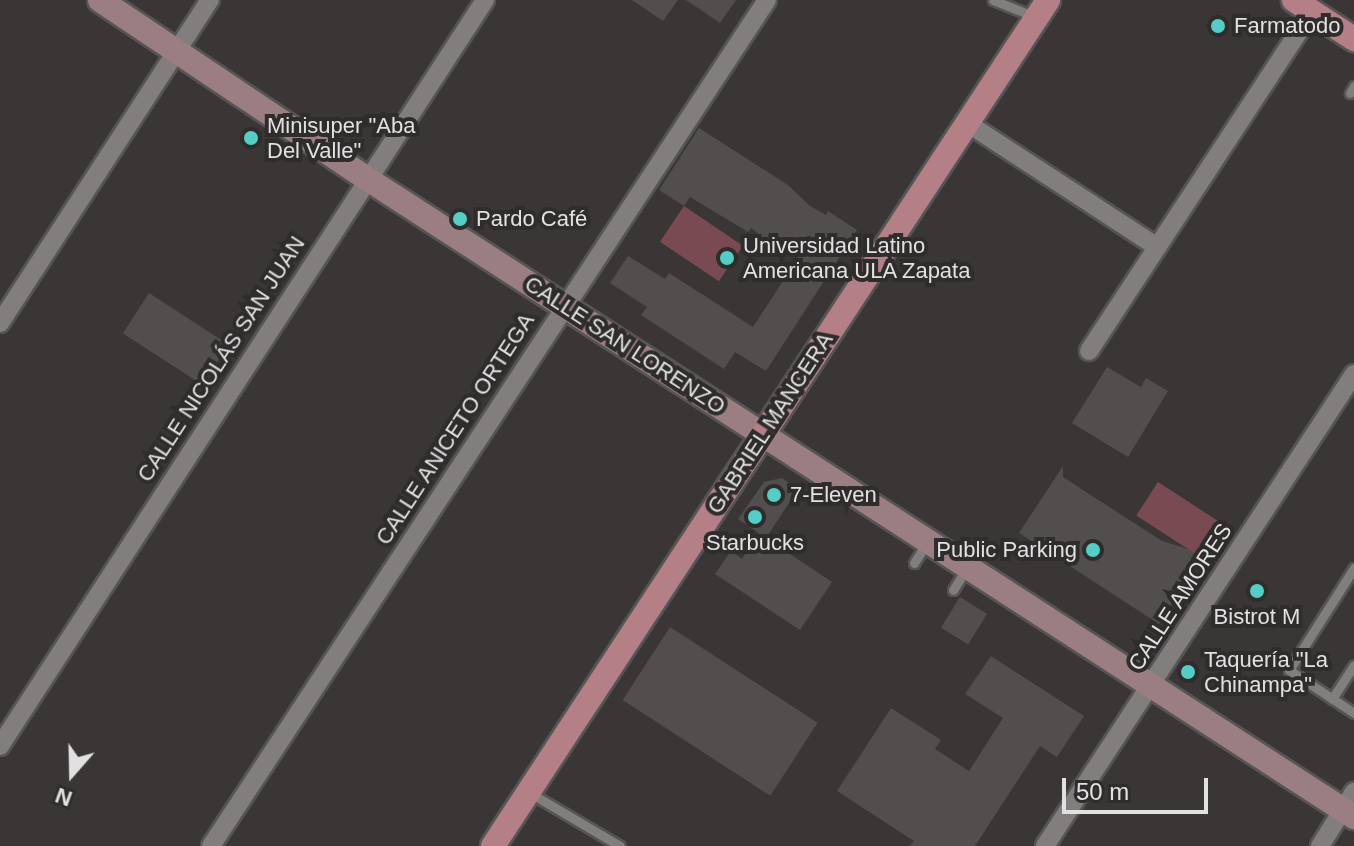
<!DOCTYPE html>
<meta charset="utf-8">
<style>
body{margin:0}
#map{position:relative;width:1354px;height:846px;overflow:hidden;background:#3a3636;font-family:Helvetica,sans-serif}
div>[style]{position:absolute}
[style*='--x']{left:calc(var(--x)*1px);top:calc(var(--y)*1px);width:calc(var(--w)*1px);rotate:calc(var(--a)*1deg)}
.green>*{inset:0;background:#794a51;transform-origin:0 0}
.building>*{inset:0;background:#524e4e;transform-origin:0 0}
.roads{filter:drop-shadow(2px 0 #575455) drop-shadow(-2px 0 #575455) drop-shadow(0 2px #575455) drop-shadow(0 -2px #575455)}
.lane>*{height:9px;margin:-4.5px;padding:0 4.5px;transform-origin:4.5px;border-radius:4.5px;background:#827e7e}
.street>*{height:18px;margin:-9px;padding:0 9px;transform-origin:9px;border-radius:9px;background:#827e7e}
.secondary>*{height:24px;margin:-12px;padding:0 12px;transform-origin:12px;border-radius:12px;background:#9b7e82}
.primary>*{height:24px;margin:-12px;padding:0 12px;transform-origin:12px;border-radius:12px;background:#b47f87}
.dots>*{width:22px;height:22px;translate:-50% -50%;box-sizing:border-box;border:4px solid #2f2c2c;border-radius:50%}
span{translate:-50% -50%;white-space:nowrap;text-align:center;line-height:1.15;-webkit-text-stroke:8px #2f2c2c;paint-order:stroke}
.poi-label{font-size:22px;color:#e3e0e1}
.left{translate:0 -50%;text-align:left}
.right{translate:-100% -50%;text-align:right}
.street-label{font-size:22px;color:#e3e0e1}
.north{position:absolute;left:32px;top:734px;width:80px;height:80px;-webkit-text-stroke:6px #2f2c2c;paint-order:stroke;rotate:200deg;font-size:22px;font-weight:700;line-height:32px;text-align:center;color:#e3e0e1}
.north::after{content:'';display:block;margin:auto;width:28px;height:36px;background:#e3e0e1;clip-path:polygon(50% 0,100% 100%,50% 72%,0 100%)}
.scale{position:absolute;left:1062px;top:778px;width:146px;height:36px;box-sizing:border-box;border:4px solid #e3e0e1;border-top:0;padding-left:10px;font-size:24px;line-height:28px;white-space:nowrap;color:#e3e0e1;-webkit-text-stroke:6px #2f2c2c;paint-order:stroke}
</style>
<div id="map">
<div class="green">
<div style="left:684px;top:206px;width:71px;height:43px;rotate:34deg"></div>
<div style="left:1158px;top:482px;width:79px;height:40px;rotate:33deg"></div>
</div>
<div class="building">
<div style="clip-path:polygon(632px 0,678px 0,663px 21px)"></div>
<div style="clip-path:polygon(686px 0,736px 0,720px 23px)"></div>
<div style="clip-path:polygon(699px 128px,788px 185px,810px 206px,826px 215px,828px 211px,857px 230px,766px 371px,735px 352px,724px 369px,641px 315px,647px 307px,610px 283px,628px 256px,665px 279px,669px 273px,753px 327px,811px 238px,773px 254px,765px 239px,751px 228px,748px 232px,690px 197px,684px 206px,659px 190px)"></div>
<div style="left:149px;top:293px;width:95px;height:48px;rotate:33deg"></div>
<div style="clip-path:polygon(1107px 367px,1141px 387px,1146px 378px,1168px 391px,1128px 457px,1072px 423px)"></div>
<div style="clip-path:polygon(1063px 466px,1063px 477px,1083px 490px,1162px 541px,1188px 549px,1202px 558px,1159px 624px,1019px 533px)"></div>
<div style="clip-path:polygon(782px 478px,798px 489px,766px 538px,832px 582px,800px 630px,715px 574px,731px 551px,742px 559px,759px 533px,738px 519px,764px 482px)"></div>
<div style="left:960px;top:597px;width:32px;height:36px;rotate:32deg"></div>
<div style="left:670px;top:627px;width:176px;height:87px;rotate:33deg"></div>
<div style="clip-path:polygon(991px 656px,1084px 716px,1057px 757px,1040px 746px,975px 846px,910px 846px,914px 841px,837px 791px,891px 708px,941px 740px,935px 749px,969px 771px,1003px 718px,965px 694px)"></div>
</div>
<div class="roads">
<div class="lane">
<div style="--x:993;--y:0;--w:43;--a:21.8"></div>
<div style="--x:1350;--y:93;--w:8;--a:-60"></div>
<div style="--x:914;--y:563;--w:25;--a:-58"></div>
<div style="--x:1354;--y:568;--w:121;--a:122.5"></div>
<div style="--x:1289;--y:670;--w:78;--a:33.5"></div>
<div style="--x:953;--y:590;--w:25;--a:-58"></div>
<div style="--x:1332;--y:699;--w:40;--a:-57.1"></div>
<div style="--x:530;--y:793;--w:104;--a:30.5"></div>
</div>
<div class="street">
<div style="--x:967;--y:123;--w:227;--a:33.1"></div>
<div style="--x:0;--y:323;--w:385;--a:-57"></div>
<div style="--x:1089;--y:351;--w:406;--a:-56.7"></div>
<div style="--x:0;--y:746;--w:890;--a:-56.97"></div>
<div style="--x:211;--y:846;--w:1012;--a:-56.69"></div>
<div style="--x:1045;--y:846;--w:564;--a:-56.79"></div>
<div style="--x:1320;--y:846;--w:64;--a:-57.8"></div>
</div>
<div class="secondary">
<div style="--x:100;--y:0;--w:320;--a:33.8"></div>
<div style="--x:366;--y:178;--w:1177;--a:32.89"></div>
</div>
<div class="primary">
<div style="--x:1294;--y:0;--w:72;--a:33"></div>
<div style="--x:493;--y:846;--w:1012;--a:-56.73"></div>
</div>
</div>
<div class="dots">
<div style="left:1218px;top:26px;background:#54cdc6"></div>
<div style="left:251px;top:138px;background:#54cdc6"></div>
<div style="left:460px;top:219px;background:#54cdc6"></div>
<div style="left:727px;top:258px;background:#54cdc6"></div>
<div style="left:774px;top:495px;background:#54cdc6"></div>
<div style="left:755px;top:517px;background:#54cdc6"></div>
<div style="left:1093px;top:550px;background:#54cdc6"></div>
<div style="left:1257px;top:591px;background:#54cdc6"></div>
<div style="left:1188px;top:672px;background:#54cdc6"></div>
</div>
<div class="poi-label">
<span class="left" style="left:1234px;top:26px">Farmatodo</span>
<span class="left" style="left:267px;top:138px">Minisuper "Aba<br>Del Valle"</span>
<span class="left" style="left:476px;top:219px">Pardo Café</span>
<span class="left" style="left:743px;top:258px">Universidad Latino<br>Americana ULA Zapata</span>
<span class="left" style="left:790px;top:495px">7-Eleven</span>
<span style="left:755px;top:543px">Starbucks</span>
<span class="right" style="left:1077px;top:550px">Public Parking</span>
<span style="left:1257px;top:617px">Bistrot M</span>
<span class="left" style="left:1204px;top:672px">Taquería "La<br>Chinampa"</span>
</div>
<div class="street-label">
<span style="left:625px;top:345px;rotate:33deg">CALLE SAN LORENZO</span>
<span style="left:221px;top:359px;rotate:-57deg">CALLE NICOLÁS SAN JUAN</span>
<span style="left:770px;top:423px;rotate:-57deg">GABRIEL MANCERA</span>
<span style="left:455px;top:429px;rotate:-57deg">CALLE ANICETO ORTEGA</span>
<span style="left:1180px;top:597px;rotate:-57deg">CALLE AMORES</span>
</div>
<div class="north">N</div>
<div class="scale">50 m</div>
</div>
